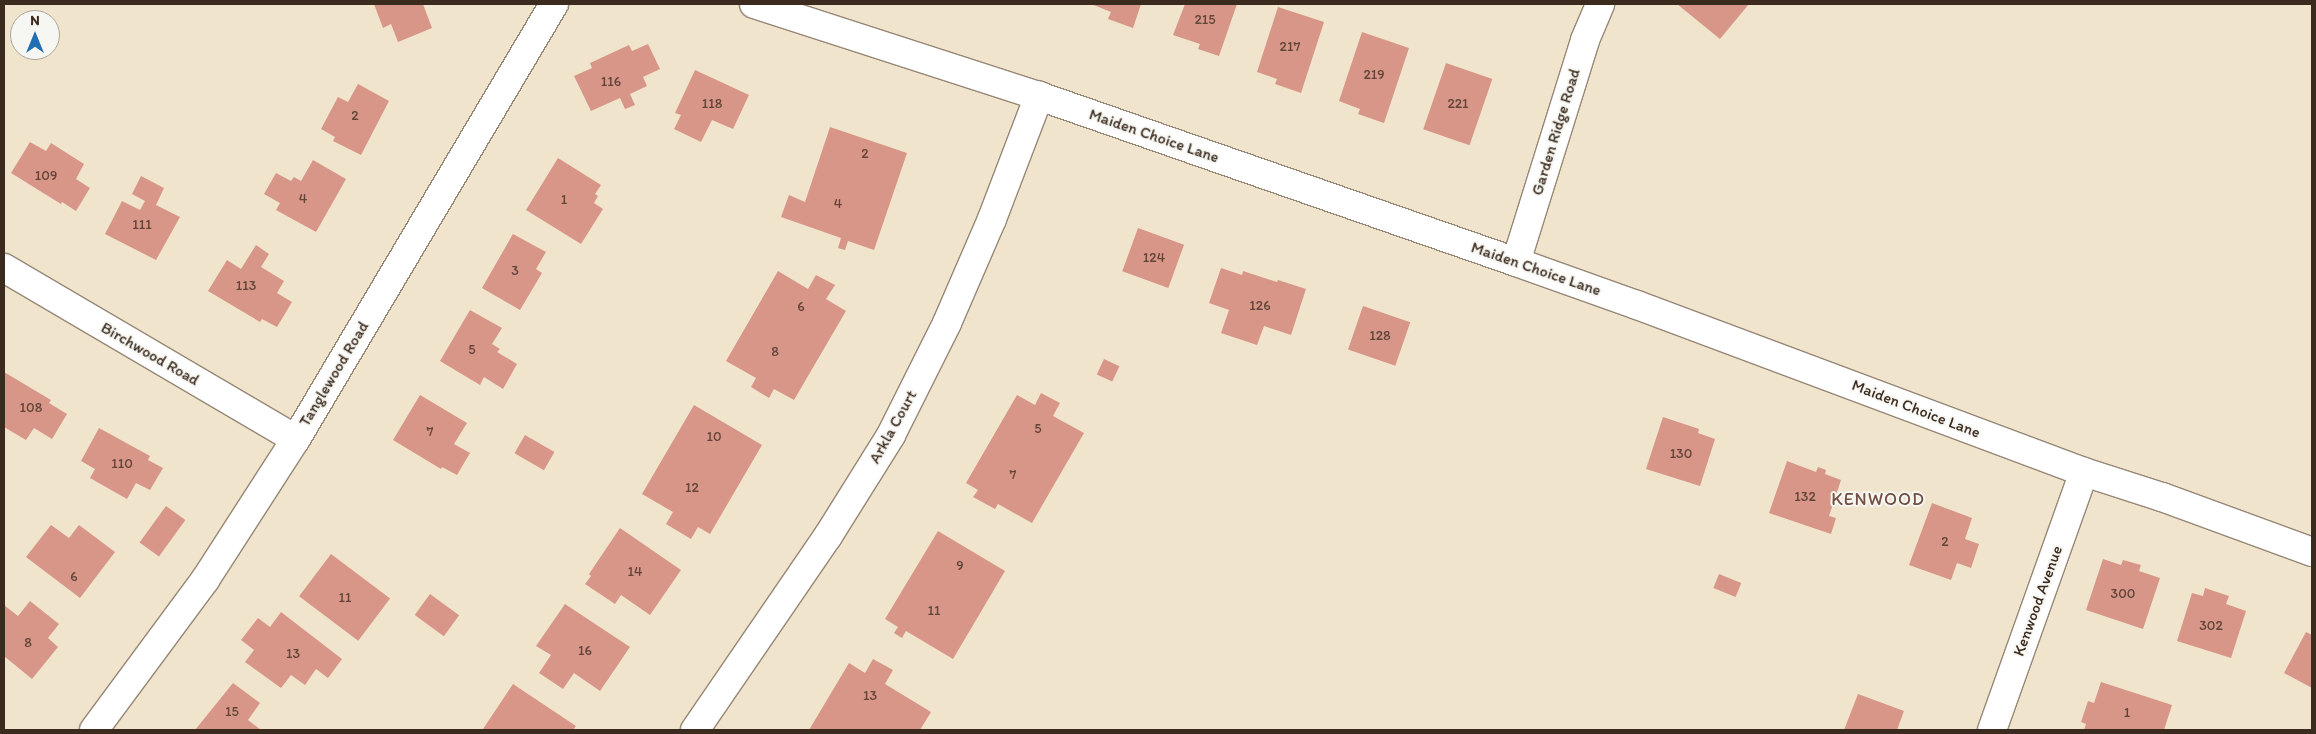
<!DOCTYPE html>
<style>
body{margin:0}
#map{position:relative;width:2316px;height:734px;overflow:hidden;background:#f1e4cd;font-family:Itim,sans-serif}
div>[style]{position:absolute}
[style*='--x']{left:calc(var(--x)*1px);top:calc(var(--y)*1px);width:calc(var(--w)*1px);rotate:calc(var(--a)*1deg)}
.building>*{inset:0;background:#d79688;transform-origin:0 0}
.roads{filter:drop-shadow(1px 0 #968776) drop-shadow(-1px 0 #968776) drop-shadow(0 1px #968776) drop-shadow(0 -1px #968776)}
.minor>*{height:28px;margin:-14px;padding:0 14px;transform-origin:14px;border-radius:14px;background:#fff}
.major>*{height:28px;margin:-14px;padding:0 14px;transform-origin:14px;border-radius:14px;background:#fff}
span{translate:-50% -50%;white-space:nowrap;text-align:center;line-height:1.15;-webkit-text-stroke:4px #f6f6f2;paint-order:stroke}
.number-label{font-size:14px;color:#624538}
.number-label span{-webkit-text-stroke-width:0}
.street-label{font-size:16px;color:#3b2a1e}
.neighbourhood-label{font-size:18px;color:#725043;letter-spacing:1px}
.frame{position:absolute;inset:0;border:5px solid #3b2a1e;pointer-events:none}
.north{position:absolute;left:10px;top:10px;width:50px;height:50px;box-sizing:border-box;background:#f6f6f2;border:1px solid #aba49d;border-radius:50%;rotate:0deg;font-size:14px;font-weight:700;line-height:20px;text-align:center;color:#3b2a1e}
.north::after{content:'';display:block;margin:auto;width:18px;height:22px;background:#1f6fb2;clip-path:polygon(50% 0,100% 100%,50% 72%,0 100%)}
</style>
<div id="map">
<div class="building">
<div style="clip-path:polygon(374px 4px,423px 4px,432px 28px,398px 42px,391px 24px,383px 28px)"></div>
<div style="clip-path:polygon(1091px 4px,1141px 4px,1133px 28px,1108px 19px,1111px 12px)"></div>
<div style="clip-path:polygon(1185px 4px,1237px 4px,1219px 56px,1198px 49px,1200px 44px,1173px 35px)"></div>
<div style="clip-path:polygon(1677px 4px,1749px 4px,1720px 39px)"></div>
<div style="clip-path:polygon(1278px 7px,1324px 22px,1301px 93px,1275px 84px,1277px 79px,1257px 72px)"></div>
<div style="clip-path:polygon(1362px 32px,1409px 48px,1384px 123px,1358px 114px,1360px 109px,1339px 101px)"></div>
<div style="clip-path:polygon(648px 44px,660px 69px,643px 77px,647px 86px,630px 94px,635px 105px,625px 109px,620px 98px,591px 111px,574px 76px,592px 68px,590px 63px,629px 45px,632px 51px)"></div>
<div style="left:1446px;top:63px;width:49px;height:70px;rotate:19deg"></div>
<div style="clip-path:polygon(695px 70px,749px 95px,733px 129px,712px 120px,701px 142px,674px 129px,681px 115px,675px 113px)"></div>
<div style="clip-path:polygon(358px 84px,389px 101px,361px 155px,333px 141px,335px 137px,321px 129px,338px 97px,348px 102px)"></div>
<div style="clip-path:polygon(830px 127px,907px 153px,874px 250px,848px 241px,845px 250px,838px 248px,841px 238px,781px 217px,789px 195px,805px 202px)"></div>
<div style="clip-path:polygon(30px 142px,46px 151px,51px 143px,84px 164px,76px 179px,90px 188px,76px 211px,62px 202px,61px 204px,11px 173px)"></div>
<div style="clip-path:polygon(558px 158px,601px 185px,595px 194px,598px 196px,594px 203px,603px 209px,581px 244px,526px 210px)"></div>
<div style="clip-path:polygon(313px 160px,346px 179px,316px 232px,276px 210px,280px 203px,264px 194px,276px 173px,291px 181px,294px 177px,301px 181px)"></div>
<div style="clip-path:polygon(141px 176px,164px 188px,156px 205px,180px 217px,156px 260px,105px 234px,122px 201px,140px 210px,145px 201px,132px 194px)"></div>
<div style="left:1138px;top:228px;width:49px;height:46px;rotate:20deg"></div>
<div style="clip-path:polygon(513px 234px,546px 252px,536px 269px,542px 273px,520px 310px,482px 288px)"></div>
<div style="clip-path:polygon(256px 245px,269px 254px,261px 267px,284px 281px,277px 293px,292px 302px,277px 327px,262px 319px,260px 322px,208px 291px,227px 260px,241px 269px)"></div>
<div style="clip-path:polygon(1221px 268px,1242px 275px,1243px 271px,1277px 282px,1278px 280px,1306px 289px,1291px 335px,1264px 326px,1257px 345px,1221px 333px,1229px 310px,1209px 303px)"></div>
<div style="clip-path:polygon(778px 271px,808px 289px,816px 275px,835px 285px,826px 299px,846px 311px,794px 400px,774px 389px,769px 398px,751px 387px,756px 378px,726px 361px)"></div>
<div style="left:1363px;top:306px;width:50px;height:46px;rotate:19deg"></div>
<div style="clip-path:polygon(470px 310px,502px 328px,492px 344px,500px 349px,497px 352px,517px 364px,503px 389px,484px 377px,480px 385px,440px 361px)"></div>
<div style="left:1104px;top:359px;width:17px;height:17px;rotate:25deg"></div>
<div style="clip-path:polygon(4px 372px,51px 400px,49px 403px,67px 414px,52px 439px,34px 428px,26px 440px,4px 427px)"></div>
<div style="clip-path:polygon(1041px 393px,1060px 403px,1053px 416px,1084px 433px,1032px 523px,998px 504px,995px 509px,973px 497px,978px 490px,966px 483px,1017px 395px,1035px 405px)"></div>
<div style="clip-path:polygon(420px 395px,467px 423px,454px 444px,470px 453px,457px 475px,442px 467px,441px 469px,393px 440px)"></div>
<div style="clip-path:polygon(694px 405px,762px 445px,710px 534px,698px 527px,691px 539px,666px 524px,673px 512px,642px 494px)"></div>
<div style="clip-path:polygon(1663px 417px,1699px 429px,1698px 433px,1715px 439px,1700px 486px,1646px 469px)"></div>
<div style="clip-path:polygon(99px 428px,150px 456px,148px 460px,163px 468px,150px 490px,136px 483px,127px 499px,90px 478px,95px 469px,81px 461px)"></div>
<div style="left:525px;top:435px;width:34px;height:21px;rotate:30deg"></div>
<div style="clip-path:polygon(1787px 461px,1816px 472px,1818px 467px,1826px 470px,1825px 474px,1841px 480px,1829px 516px,1836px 518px,1831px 534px,1769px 513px)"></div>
<div style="clip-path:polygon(1932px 503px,1972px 518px,1965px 539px,1979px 544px,1971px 568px,1957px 563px,1951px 580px,1909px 565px)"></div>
<div style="left:166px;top:506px;width:24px;height:45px;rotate:36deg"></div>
<div style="clip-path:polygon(51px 525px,69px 538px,79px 525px,115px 552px,80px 598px,26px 557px)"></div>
<div style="clip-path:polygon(620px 528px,681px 570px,650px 615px,621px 595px,615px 604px,585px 584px,591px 576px,589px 574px)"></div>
<div style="clip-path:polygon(938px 531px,1005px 571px,953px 659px,906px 631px,902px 638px,894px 633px,898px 627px,885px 619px)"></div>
<div style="left:331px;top:554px;width:74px;height:53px;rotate:37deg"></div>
<div style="clip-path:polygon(2103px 559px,2121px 565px,2123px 560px,2141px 565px,2139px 571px,2160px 578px,2143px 629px,2086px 610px)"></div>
<div style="left:1719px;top:574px;width:24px;height:15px;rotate:22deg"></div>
<div style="clip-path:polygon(2205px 588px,2229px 596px,2226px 604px,2246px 611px,2231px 658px,2177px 641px,2192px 593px,2203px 596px)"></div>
<div style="left:430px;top:594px;width:36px;height:26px;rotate:36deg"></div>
<div style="clip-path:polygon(30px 601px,59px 624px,48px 638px,58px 647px,32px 679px,4px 656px,4px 605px,18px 616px)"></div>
<div style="clip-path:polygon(565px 604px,630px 647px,600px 691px,574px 673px,563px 689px,539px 673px,551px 655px,536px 646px)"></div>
<div style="clip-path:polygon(281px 612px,342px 659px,328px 678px,316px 669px,305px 685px,291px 675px,281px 688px,245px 662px,254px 650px,241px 640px,258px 618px,270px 627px)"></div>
<div style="clip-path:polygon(2306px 632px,2312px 635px,2312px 688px,2284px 673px)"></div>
<div style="clip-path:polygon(873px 659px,893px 670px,885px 684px,931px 712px,920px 730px,809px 730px,849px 663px,865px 673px)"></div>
<div style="clip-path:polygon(2101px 682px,2172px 705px,2164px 730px,2084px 730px,2086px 724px,2081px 722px,2088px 701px,2094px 703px)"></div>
<div style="clip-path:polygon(233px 683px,260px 703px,248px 720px,261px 730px,195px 730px)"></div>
<div style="clip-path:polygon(513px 684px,576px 726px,573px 730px,483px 729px)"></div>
<div style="clip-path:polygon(1858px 694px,1904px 711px,1897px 730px,1844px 730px)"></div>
</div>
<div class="roads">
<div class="minor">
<div style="--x:1516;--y:262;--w:232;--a:-72.7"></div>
<div style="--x:1585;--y:40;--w:39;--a:-67"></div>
<div style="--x:4;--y:268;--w:338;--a:30.4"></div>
<div style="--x:94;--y:730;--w:187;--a:-53.5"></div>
<div style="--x:205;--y:580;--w:168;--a:-57.2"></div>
<div style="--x:296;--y:439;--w:506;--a:-59.33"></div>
<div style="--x:695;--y:730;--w:235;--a:-55.6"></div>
<div style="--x:828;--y:536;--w:119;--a:-58"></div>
<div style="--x:891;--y:435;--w:125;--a:-63.4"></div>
<div style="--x:947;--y:323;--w:113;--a:-66.6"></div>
<div style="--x:992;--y:219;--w:132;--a:-69.1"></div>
<div style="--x:1992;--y:730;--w:274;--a:-70.4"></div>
</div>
<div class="major">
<div style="--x:754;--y:4;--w:299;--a:17.9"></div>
<div style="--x:1039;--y:96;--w:505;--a:19.19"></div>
<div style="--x:1516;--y:262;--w:128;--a:19.6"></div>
<div style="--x:1637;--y:305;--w:477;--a:20.5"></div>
<div style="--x:2084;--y:472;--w:82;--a:17.8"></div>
<div style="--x:2162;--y:497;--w:160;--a:20.1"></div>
</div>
</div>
<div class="number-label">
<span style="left:1205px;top:20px">215</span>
<span style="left:1290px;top:47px">217</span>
<span style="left:1374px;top:75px">219</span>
<span style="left:611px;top:82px">116</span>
<span style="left:712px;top:104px">118</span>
<span style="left:1458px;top:104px">221</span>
<span style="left:355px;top:116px">2</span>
<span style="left:865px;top:154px">2</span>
<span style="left:46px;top:176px">109</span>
<span style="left:303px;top:199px">4</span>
<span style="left:564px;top:200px">1</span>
<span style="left:838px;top:204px">4</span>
<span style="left:142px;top:225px">111</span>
<span style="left:1154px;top:258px">124</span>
<span style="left:515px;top:271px">3</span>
<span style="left:246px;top:286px">113</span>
<span style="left:1260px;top:306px">126</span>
<span style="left:801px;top:307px">6</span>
<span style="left:1380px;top:336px">128</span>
<span style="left:472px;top:350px">5</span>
<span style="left:775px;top:352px">8</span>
<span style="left:31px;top:408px">108</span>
<span style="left:1038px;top:429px">5</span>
<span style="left:430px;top:432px">7</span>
<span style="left:714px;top:437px">10</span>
<span style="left:1681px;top:454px">130</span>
<span style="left:122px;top:464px">110</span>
<span style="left:1013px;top:475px">7</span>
<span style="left:692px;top:488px">12</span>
<span style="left:1805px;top:497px">132</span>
<span style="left:1945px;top:542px">2</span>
<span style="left:960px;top:566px">9</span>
<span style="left:635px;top:572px">14</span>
<span style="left:74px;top:577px">6</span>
<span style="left:2123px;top:594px">300</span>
<span style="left:345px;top:598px">11</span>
<span style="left:934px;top:611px">11</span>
<span style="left:2211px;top:626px">302</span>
<span style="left:28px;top:643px">8</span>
<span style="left:585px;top:651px">16</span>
<span style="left:293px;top:654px">13</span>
<span style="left:870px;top:696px">13</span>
<span style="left:232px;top:712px">15</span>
<span style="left:2127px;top:713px">1</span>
</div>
<div class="street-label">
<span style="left:1556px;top:132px;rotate:-73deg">Garden Ridge Road</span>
<span style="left:1154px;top:136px;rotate:19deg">Maiden Choice Lane</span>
<span style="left:1536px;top:269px;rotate:19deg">Maiden Choice Lane</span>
<span style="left:150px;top:354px;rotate:30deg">Birchwood Road</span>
<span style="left:334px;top:374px;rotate:-59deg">Tanglewood Road</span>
<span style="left:1916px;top:409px;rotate:21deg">Maiden Choice Lane</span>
<span style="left:893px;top:427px;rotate:-61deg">Arkla Court</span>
<span style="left:2038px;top:601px;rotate:-70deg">Kenwood Avenue</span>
</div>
<div class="neighbourhood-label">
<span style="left:1878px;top:499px">KENWOOD</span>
</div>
<div class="frame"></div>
<div class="north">N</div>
</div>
